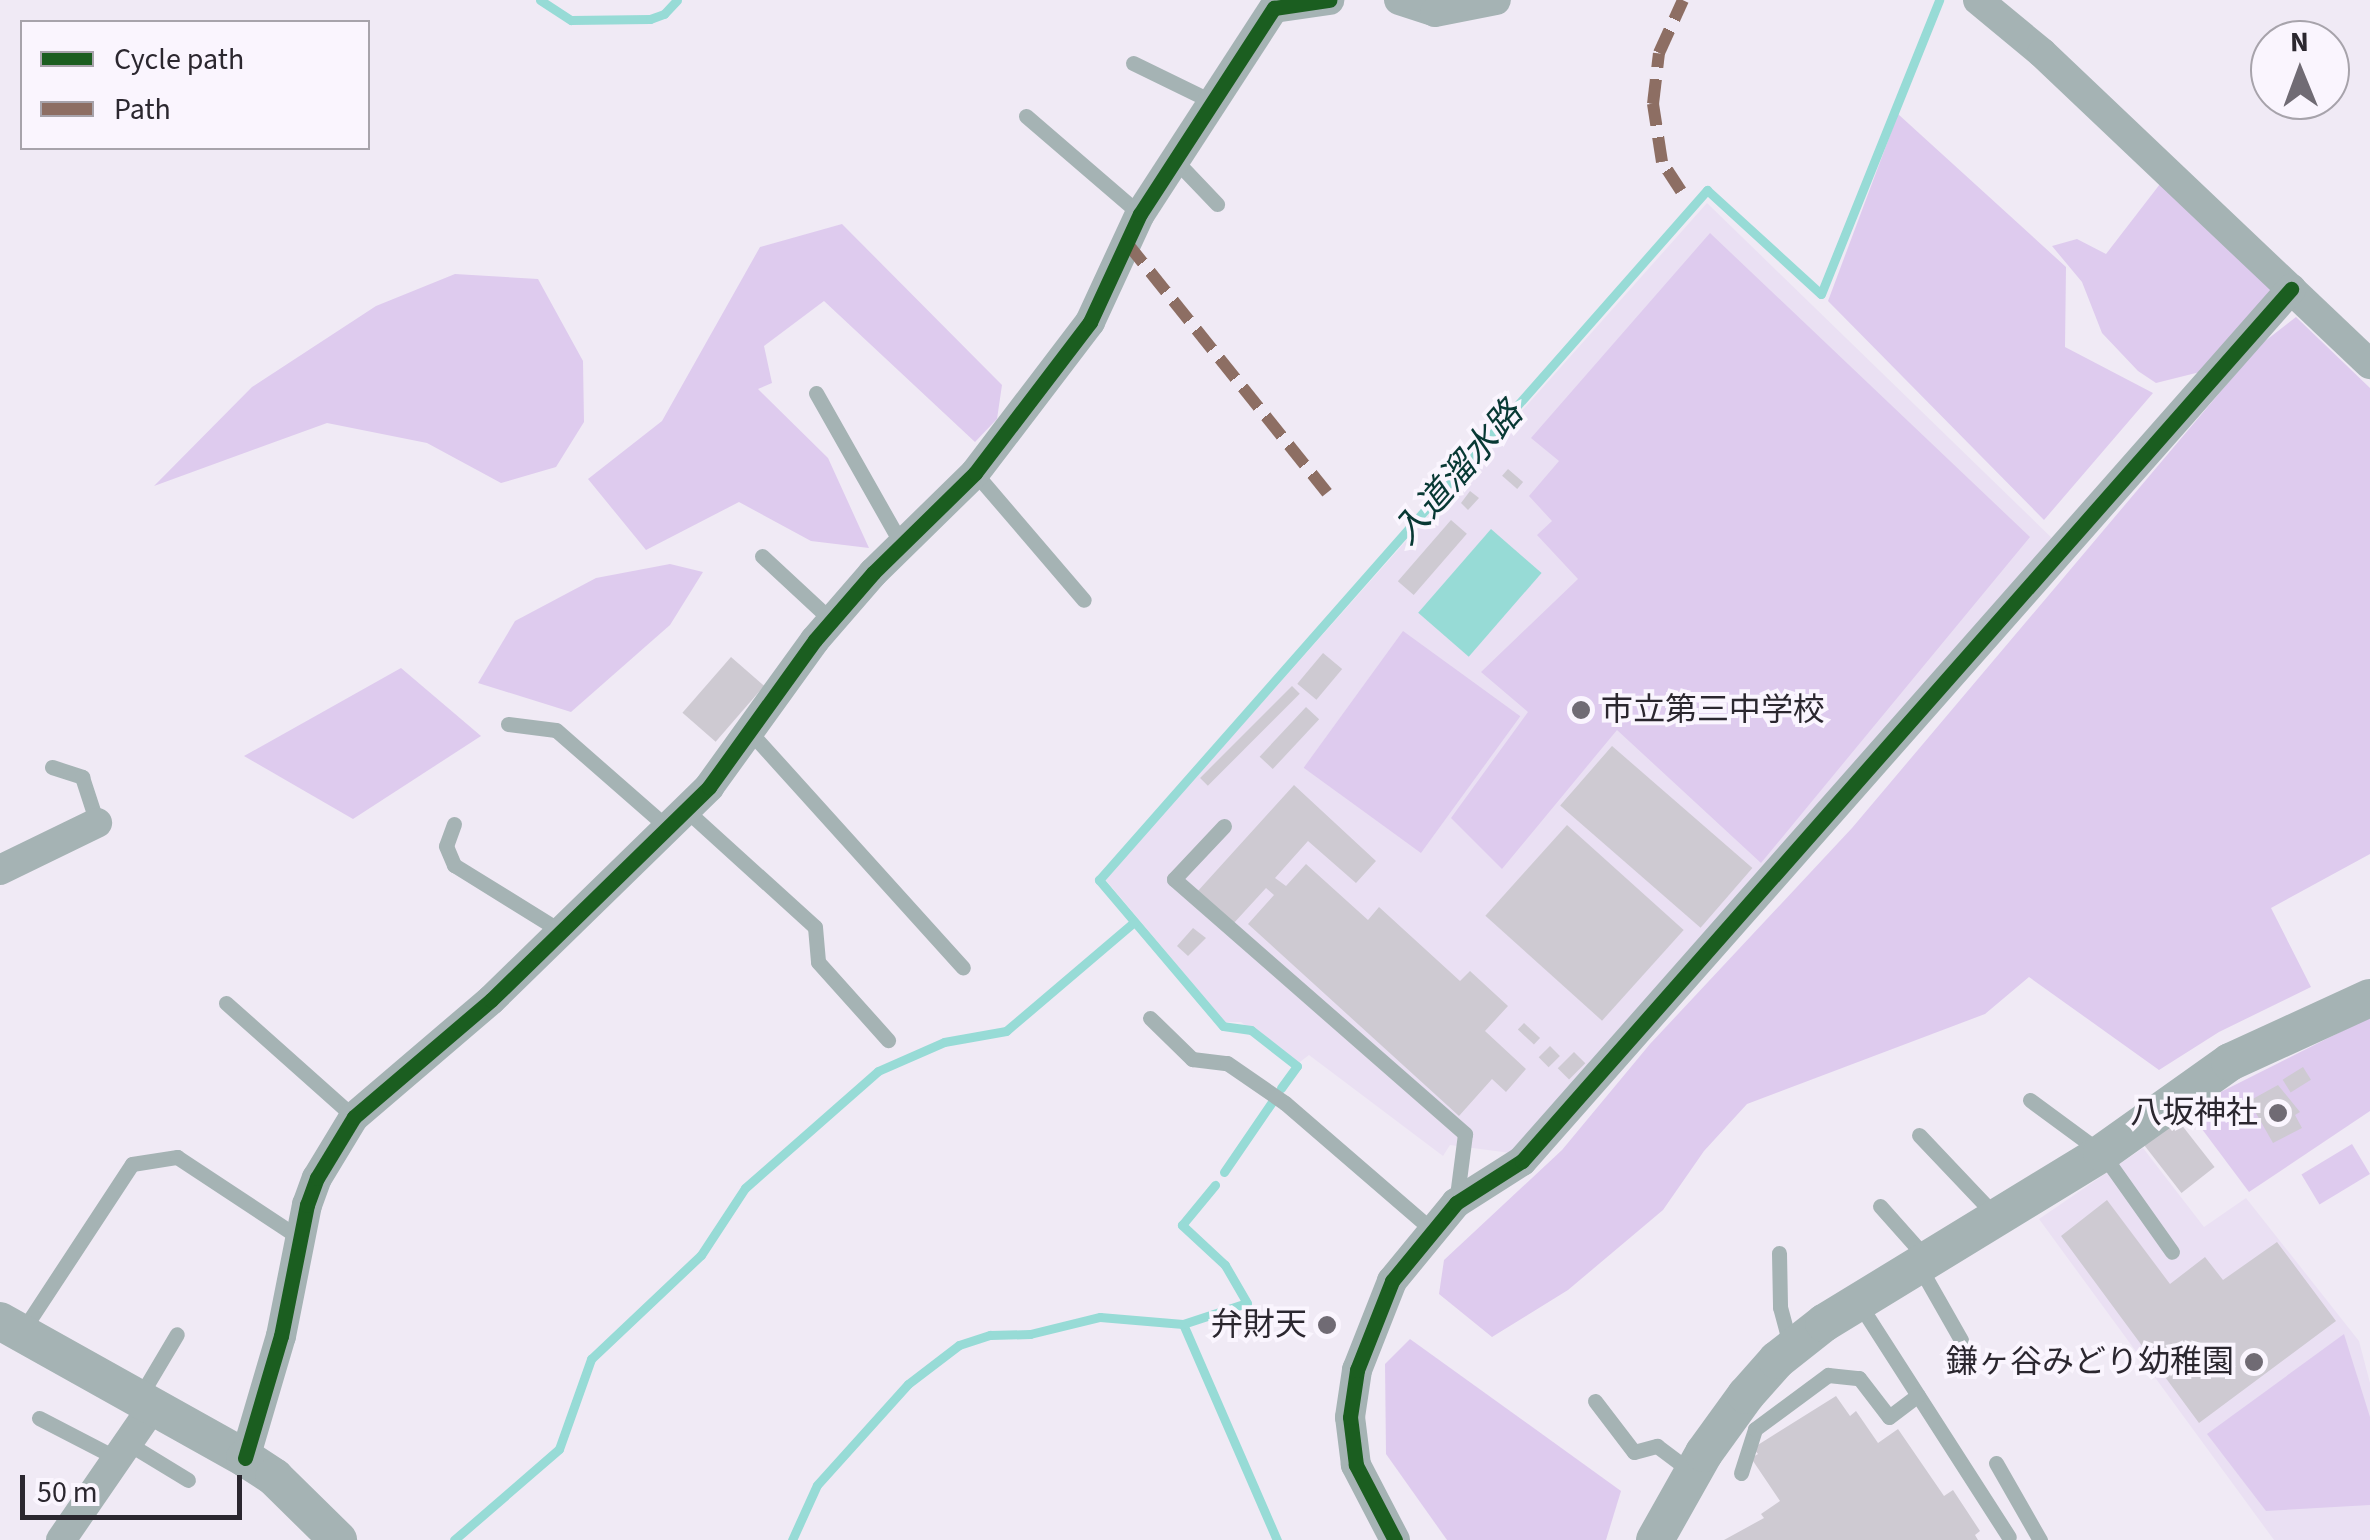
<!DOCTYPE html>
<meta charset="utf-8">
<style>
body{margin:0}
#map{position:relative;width:2370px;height:1540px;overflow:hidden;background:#f0eaf5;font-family:"Source Sans 3","Noto Sans JP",sans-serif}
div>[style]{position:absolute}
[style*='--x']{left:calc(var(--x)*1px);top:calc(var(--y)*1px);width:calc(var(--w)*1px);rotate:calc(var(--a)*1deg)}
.built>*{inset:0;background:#eae0f3}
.green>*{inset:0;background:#decbee;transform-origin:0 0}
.water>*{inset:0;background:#97dbd6;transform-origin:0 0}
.stream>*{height:9px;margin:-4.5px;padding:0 4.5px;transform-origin:4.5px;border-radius:4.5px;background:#97dbd6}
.building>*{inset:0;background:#cecad2;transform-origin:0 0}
.service>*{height:15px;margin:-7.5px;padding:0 7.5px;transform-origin:7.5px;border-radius:7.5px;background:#a5b3b4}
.minor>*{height:30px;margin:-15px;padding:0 15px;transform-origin:15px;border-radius:15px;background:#a5b3b4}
.tertiary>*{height:38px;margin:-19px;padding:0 19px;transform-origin:19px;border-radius:19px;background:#a5b3b4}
.quiet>*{height:12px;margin-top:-6px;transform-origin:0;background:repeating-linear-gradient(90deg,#8d6e63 0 25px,transparent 0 37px)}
.cycleway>*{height:15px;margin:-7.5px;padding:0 7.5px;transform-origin:7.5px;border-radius:7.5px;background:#1b5e20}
.dots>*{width:28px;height:28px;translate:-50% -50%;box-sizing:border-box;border:5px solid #faf5fe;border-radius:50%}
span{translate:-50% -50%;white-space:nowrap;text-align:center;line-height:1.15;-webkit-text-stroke:8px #faf5fe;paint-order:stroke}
.poi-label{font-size:32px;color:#2b272f}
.left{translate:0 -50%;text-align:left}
.right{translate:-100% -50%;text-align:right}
.water-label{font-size:35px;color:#083934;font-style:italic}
.legend{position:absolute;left:20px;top:20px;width:350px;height:130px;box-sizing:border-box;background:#faf5fe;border:2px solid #a7a3ab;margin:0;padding:12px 18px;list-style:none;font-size:30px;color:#2b272f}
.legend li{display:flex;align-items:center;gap:20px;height:50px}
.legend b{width:50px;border:2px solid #a7a3ab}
.north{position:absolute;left:2250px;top:20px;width:100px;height:100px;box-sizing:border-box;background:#faf5fe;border:2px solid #a7a3ab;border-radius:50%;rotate:359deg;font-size:28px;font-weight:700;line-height:40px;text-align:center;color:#2b272f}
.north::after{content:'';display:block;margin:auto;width:35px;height:45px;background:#706b74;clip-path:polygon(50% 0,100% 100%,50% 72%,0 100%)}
.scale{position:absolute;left:20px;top:1475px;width:222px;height:45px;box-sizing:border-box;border:5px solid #2b272f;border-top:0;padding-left:12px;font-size:30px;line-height:35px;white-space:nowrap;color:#2b272f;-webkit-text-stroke:8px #faf5fe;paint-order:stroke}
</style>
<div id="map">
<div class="built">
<div style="clip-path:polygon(1707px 203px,2055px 541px,1518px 1154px,1450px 1145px,1443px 1156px,1309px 1055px,1296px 1065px,1241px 1022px,1225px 1022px,1105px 879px)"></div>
<div style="clip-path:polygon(2143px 1148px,2204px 1227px,2246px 1198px,2359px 1341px,2370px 1383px,2370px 1540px,2274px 1540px,2039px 1219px)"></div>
</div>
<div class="green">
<div style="clip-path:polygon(1898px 114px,2066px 267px,2065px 347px,2153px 393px,2044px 520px,1828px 301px)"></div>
<div style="clip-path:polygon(2160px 184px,2277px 291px,2212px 369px,2156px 383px,2138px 371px,2102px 333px,2082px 282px,2052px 246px,2077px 239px,2106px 254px)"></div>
<div style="clip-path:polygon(842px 224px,1002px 385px,997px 419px,975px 442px,824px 301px,764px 346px,772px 383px,758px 389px,828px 458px,869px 548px,811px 541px,739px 502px,646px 550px,588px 479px,662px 421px,760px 247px)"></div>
<div style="clip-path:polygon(1710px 233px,2030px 537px,1761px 863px,1617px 730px,1502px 869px,1451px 818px,1528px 712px,1481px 672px,1578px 579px,1537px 535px,1552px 521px,1529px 496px,1559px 461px,1531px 438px)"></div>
<div style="clip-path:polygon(455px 274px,538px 279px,583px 361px,584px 422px,556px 467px,501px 483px,427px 443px,327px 423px,154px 486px,252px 387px,376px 306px)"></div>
<div style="clip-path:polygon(2296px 317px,2370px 388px,2370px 854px,2271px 908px,2311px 987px,2219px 1032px,2159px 1070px,2029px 977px,1985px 1014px,1747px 1104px,1704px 1151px,1663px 1210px,1568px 1290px,1492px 1337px,1439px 1294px,1444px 1260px,1562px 1150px,1650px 1044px,1852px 828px,2260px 345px)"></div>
<div style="clip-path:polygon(670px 564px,703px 572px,670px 625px,571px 712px,478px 683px,515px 621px,596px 578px)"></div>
<div style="left:1403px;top:631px;width:145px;height:169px;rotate:36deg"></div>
<div style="clip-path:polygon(401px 668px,481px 736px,353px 819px,244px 756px)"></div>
<div style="clip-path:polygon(2370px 1017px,2370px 1111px,2249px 1192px,2187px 1109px)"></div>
<div style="left:2352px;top:1144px;width:35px;height:59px;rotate:59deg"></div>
<div style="clip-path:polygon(2344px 1334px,2370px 1417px,2370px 1505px,2266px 1511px,2207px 1434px)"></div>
<div style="clip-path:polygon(1410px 1339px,1621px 1491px,1606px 1540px,1447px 1540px,1386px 1454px,1385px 1364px)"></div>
</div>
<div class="water">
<div style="left:1491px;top:529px;width:67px;height:111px;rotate:41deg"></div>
</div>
<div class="stream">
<div style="--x:540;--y:0;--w:37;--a:33"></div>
<div style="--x:571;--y:20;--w:79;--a:-0.7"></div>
<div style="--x:650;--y:19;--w:15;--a:-20"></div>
<div style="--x:664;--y:14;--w:19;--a:-47"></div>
<div style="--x:1281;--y:1088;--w:27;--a:-54"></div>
<div style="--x:1297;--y:1066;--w:58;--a:-142"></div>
<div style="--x:1251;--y:1030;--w:28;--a:-172"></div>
<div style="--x:1223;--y:1026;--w:192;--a:-130.3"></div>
<div style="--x:1099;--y:880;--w:920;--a:-48.61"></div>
<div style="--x:1707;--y:190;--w:154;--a:42.4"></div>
<div style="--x:1821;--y:294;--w:317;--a:-68.1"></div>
<div style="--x:1224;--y:1172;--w:85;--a:-55.6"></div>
<div style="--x:1183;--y:1324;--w:236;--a:66.5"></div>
<div style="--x:454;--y:1540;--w:139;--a:-40.9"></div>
<div style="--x:559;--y:1449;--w:96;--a:-70.4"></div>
<div style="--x:591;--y:1359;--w:151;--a:-43.4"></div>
<div style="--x:701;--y:1255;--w:80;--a:-56.7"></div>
<div style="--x:745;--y:1188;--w:177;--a:-41.3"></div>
<div style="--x:878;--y:1071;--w:72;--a:-23.7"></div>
<div style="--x:944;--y:1042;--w:63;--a:-10.1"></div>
<div style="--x:1006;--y:1031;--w:168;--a:-40.4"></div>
<div style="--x:792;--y:1540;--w:60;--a:-65.6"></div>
<div style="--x:817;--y:1485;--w:136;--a:-48"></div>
<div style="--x:908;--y:1384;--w:64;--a:-37.4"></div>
<div style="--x:959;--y:1345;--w:33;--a:-18"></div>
<div style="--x:990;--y:1335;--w:40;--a:-1.4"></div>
<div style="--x:1030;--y:1334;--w:72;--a:-13.7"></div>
<div style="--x:1100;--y:1317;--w:83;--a:4.8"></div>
<div style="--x:1183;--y:1324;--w:67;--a:-18.2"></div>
<div style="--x:1247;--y:1303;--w:44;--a:-120.1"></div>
<div style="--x:1225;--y:1265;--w:59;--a:-137.1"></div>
<div style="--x:1182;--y:1225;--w:52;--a:-50.5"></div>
</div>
<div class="building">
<div style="left:1508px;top:469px;width:20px;height:9px;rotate:41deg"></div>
<div style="clip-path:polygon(1470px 491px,1479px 498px,1468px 510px,1461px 503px)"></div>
<div style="left:1451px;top:520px;width:21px;height:81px;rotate:41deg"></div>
<div style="left:1323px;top:653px;width:25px;height:40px;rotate:40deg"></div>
<div style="left:731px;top:657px;width:44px;height:74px;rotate:41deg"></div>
<div style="left:1292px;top:686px;width:11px;height:130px;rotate:45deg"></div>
<div style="left:1306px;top:707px;width:18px;height:68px;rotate:43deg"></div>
<div style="left:1612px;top:746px;width:186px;height:79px;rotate:41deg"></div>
<div style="clip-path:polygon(1294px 785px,1376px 861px,1356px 883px,1308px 841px,1275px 878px,1286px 886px,1306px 864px,1368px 920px,1379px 907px,1460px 981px,1470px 971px,1508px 1006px,1485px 1031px,1526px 1069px,1506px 1092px,1492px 1079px,1459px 1116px,1248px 924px,1274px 895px,1266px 888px,1233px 924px,1197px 892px)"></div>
<div style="left:1567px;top:825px;width:157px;height:122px;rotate:42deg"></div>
<div style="clip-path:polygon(1193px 928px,1206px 938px,1188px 956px,1177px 946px)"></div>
<div style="left:1524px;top:1023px;width:22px;height:9px;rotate:43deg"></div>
<div style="left:1550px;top:1046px;width:14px;height:16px;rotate:45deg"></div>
<div style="left:1574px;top:1052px;width:16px;height:23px;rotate:45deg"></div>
<div style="left:2303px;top:1067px;width:15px;height:24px;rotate:58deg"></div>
<div style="clip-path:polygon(2278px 1085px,2300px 1112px,2295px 1115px,2302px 1128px,2273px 1143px,2249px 1101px)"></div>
<div style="left:2177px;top:1119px;width:61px;height:42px;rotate:52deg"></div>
<div style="clip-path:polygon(2107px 1200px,2170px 1284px,2205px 1257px,2223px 1280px,2277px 1242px,2336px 1321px,2199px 1423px,2061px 1236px)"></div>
<div style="clip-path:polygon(1836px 1396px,1850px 1416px,1856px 1411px,1878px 1443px,1898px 1429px,1944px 1496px,1953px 1490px,1980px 1531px,1975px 1535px,1978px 1540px,1724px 1540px,1764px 1518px,1761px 1514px,1780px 1501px,1751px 1458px,1758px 1454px,1753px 1448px)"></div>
</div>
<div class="service">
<div style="--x:1133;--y:63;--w:89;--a:26"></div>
<div style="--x:1026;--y:116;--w:150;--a:40.7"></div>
<div style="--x:1175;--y:160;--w:61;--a:46.3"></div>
<div style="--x:816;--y:393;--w:175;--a:60.5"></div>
<div style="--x:975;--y:473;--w:167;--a:49.4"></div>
<div style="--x:762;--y:556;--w:96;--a:42.9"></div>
<div style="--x:508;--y:724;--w:48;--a:7.1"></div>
<div style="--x:556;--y:730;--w:149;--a:41.2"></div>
<div style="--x:751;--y:733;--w:316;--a:47.9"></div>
<div style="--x:52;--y:767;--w:32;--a:18"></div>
<div style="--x:82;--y:777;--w:48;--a:71.9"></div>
<div style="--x:686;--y:810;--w:174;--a:42.2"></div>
<div style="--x:815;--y:927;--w:35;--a:85"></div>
<div style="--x:818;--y:962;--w:105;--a:48.1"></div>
<div style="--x:454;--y:824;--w:23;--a:110"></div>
<div style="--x:446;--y:846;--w:21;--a:67"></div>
<div style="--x:454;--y:865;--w:127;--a:31.8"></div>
<div style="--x:1224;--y:826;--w:73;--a:133.3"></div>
<div style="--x:1174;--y:879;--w:387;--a:41.2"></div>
<div style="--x:1465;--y:1134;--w:70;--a:97.4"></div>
<div style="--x:226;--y:1003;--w:171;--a:41.7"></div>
<div style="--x:1150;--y:1018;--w:59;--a:44.3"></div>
<div style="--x:1192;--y:1059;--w:35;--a:7"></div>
<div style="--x:1227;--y:1063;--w:70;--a:34.6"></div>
<div style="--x:1285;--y:1103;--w:193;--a:40.8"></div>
<div style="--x:2030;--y:1100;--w:89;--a:36.4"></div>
<div style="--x:2102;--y:1153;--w:121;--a:54.7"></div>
<div style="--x:1919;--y:1135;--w:110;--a:46.5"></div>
<div style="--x:1880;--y:1206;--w:72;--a:48.4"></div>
<div style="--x:1779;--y:1253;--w:54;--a:88.9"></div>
<div style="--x:1780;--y:1307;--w:39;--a:75"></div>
<div style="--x:1919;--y:1266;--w:85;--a:60.4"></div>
<div style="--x:1858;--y:1302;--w:279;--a:57.3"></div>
<div style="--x:21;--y:1333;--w:202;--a:-56.7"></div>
<div style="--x:132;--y:1164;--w:46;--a:-8.8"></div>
<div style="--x:177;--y:1157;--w:147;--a:33.4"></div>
<div style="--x:139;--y:1398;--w:74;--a:-59.3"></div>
<div style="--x:1595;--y:1401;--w:64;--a:52.6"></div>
<div style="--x:1634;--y:1452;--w:24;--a:-15"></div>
<div style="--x:1657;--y:1446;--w:45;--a:36.9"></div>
<div style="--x:39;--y:1418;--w:89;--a:27.4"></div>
<div style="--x:129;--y:1444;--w:69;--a:31.4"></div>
<div style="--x:1996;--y:1463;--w:89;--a:60.3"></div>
<div style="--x:1741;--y:1473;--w:46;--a:-72.3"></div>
<div style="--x:1755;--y:1429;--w:91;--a:-36.5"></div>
<div style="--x:1828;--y:1375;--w:31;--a:6"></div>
<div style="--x:1859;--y:1378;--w:49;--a:52.4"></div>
<div style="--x:1889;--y:1417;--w:36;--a:-37"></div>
</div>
<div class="minor">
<div style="--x:1399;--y:0;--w:38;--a:18"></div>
<div style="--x:1435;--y:12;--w:62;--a:-11.1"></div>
<div style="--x:1978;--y:0;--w:83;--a:39.6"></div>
<div style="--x:2042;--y:53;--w:452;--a:43.5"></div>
<div style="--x:0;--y:870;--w:108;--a:-25.9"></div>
<div style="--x:245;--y:1458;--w:127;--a:-73.6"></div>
<div style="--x:281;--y:1336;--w:134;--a:-78.8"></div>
<div style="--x:307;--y:1205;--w:29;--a:-70"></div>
<div style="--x:317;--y:1178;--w:71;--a:-58.8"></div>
<div style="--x:354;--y:1117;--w:180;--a:-40.5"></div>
<div style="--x:491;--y:1000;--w:305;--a:-44.3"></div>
<div style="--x:709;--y:787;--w:181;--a:-54.2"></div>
<div style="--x:815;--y:640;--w:89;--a:-49.1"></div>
<div style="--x:873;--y:573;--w:143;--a:-44.4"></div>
<div style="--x:975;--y:473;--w:190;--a:-52.7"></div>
<div style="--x:1090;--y:322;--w:119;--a:-65.2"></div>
<div style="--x:1140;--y:214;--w:246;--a:-57"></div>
<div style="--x:1274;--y:8;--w:56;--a:-8.3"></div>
<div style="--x:61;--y:1540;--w:163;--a:-55.5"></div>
<div style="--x:1395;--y:1540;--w:85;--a:-117.5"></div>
<div style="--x:1356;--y:1465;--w:48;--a:-97.1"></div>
<div style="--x:1350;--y:1417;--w:48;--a:-81.5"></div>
<div style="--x:1357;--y:1370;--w:96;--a:-68.5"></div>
<div style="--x:1392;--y:1281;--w:101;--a:-50.6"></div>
<div style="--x:1456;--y:1203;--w:78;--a:-32.5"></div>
<div style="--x:1522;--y:1161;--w:1163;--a:-48.59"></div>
</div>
<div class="tertiary">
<div style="--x:0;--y:1321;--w:281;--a:29.2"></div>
<div style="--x:245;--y:1458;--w:35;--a:33"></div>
<div style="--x:274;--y:1477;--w:90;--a:44.5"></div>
<div style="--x:1655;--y:1540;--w:100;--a:-60.6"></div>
<div style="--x:1704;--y:1453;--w:72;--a:-54.1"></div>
<div style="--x:1746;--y:1395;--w:47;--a:-48.5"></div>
<div style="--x:1777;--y:1360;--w:60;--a:-38.2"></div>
<div style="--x:1824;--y:1323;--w:326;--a:-31.4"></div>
<div style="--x:2102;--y:1153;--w:157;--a:-35.4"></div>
<div style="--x:2230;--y:1062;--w:154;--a:-24.6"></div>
</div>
<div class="quiet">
<div style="--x:1681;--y:191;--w:35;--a:-123"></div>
<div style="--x:1662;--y:162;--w:59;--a:-98.8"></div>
<div style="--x:1653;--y:104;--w:51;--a:-83.3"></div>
<div style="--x:1659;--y:53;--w:58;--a:-65.6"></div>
<div style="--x:1127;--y:243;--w:320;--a:51.3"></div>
</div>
<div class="cycleway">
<div style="--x:245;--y:1458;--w:127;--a:-73.6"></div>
<div style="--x:281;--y:1336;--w:134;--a:-78.8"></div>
<div style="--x:307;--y:1205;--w:29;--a:-70"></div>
<div style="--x:317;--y:1178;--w:71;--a:-58.8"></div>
<div style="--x:354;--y:1117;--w:180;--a:-40.5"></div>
<div style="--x:491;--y:1000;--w:305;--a:-44.3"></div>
<div style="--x:709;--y:787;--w:181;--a:-54.2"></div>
<div style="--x:815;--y:640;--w:89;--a:-49.1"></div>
<div style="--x:873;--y:573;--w:143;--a:-44.4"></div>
<div style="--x:975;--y:473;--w:190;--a:-52.7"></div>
<div style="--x:1090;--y:322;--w:119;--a:-65.2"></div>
<div style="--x:1140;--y:214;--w:246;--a:-57"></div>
<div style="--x:1274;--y:8;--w:56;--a:-8.3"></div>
<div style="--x:1395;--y:1540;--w:85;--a:-117.5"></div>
<div style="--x:1356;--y:1465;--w:48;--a:-97.1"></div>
<div style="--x:1350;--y:1417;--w:48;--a:-81.5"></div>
<div style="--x:1357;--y:1370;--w:96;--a:-68.5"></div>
<div style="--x:1392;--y:1281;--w:101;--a:-50.6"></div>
<div style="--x:1456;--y:1203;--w:78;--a:-32.5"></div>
<div style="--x:1522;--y:1161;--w:1163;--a:-48.59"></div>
</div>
<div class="dots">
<div style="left:1581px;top:710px;background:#706b74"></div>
<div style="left:2278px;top:1113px;background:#706b74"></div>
<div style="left:1327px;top:1325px;background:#706b74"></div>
<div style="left:2254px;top:1362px;background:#706b74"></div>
</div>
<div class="poi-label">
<span class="left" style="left:1601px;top:710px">市立第三中学校</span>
<span class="right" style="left:2258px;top:1113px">八坂神社</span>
<span class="right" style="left:1307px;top:1325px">弁財天</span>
<span class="right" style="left:2234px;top:1362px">鎌ヶ谷みどり幼稚園</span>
</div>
<div class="water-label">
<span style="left:1458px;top:473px;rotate:-49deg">入道溜水路</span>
</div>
<ul class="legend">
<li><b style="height:12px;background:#1b5e20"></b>Cycle path</li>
<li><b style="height:12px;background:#8d6e63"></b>Path</li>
</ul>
<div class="north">N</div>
<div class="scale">50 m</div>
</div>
